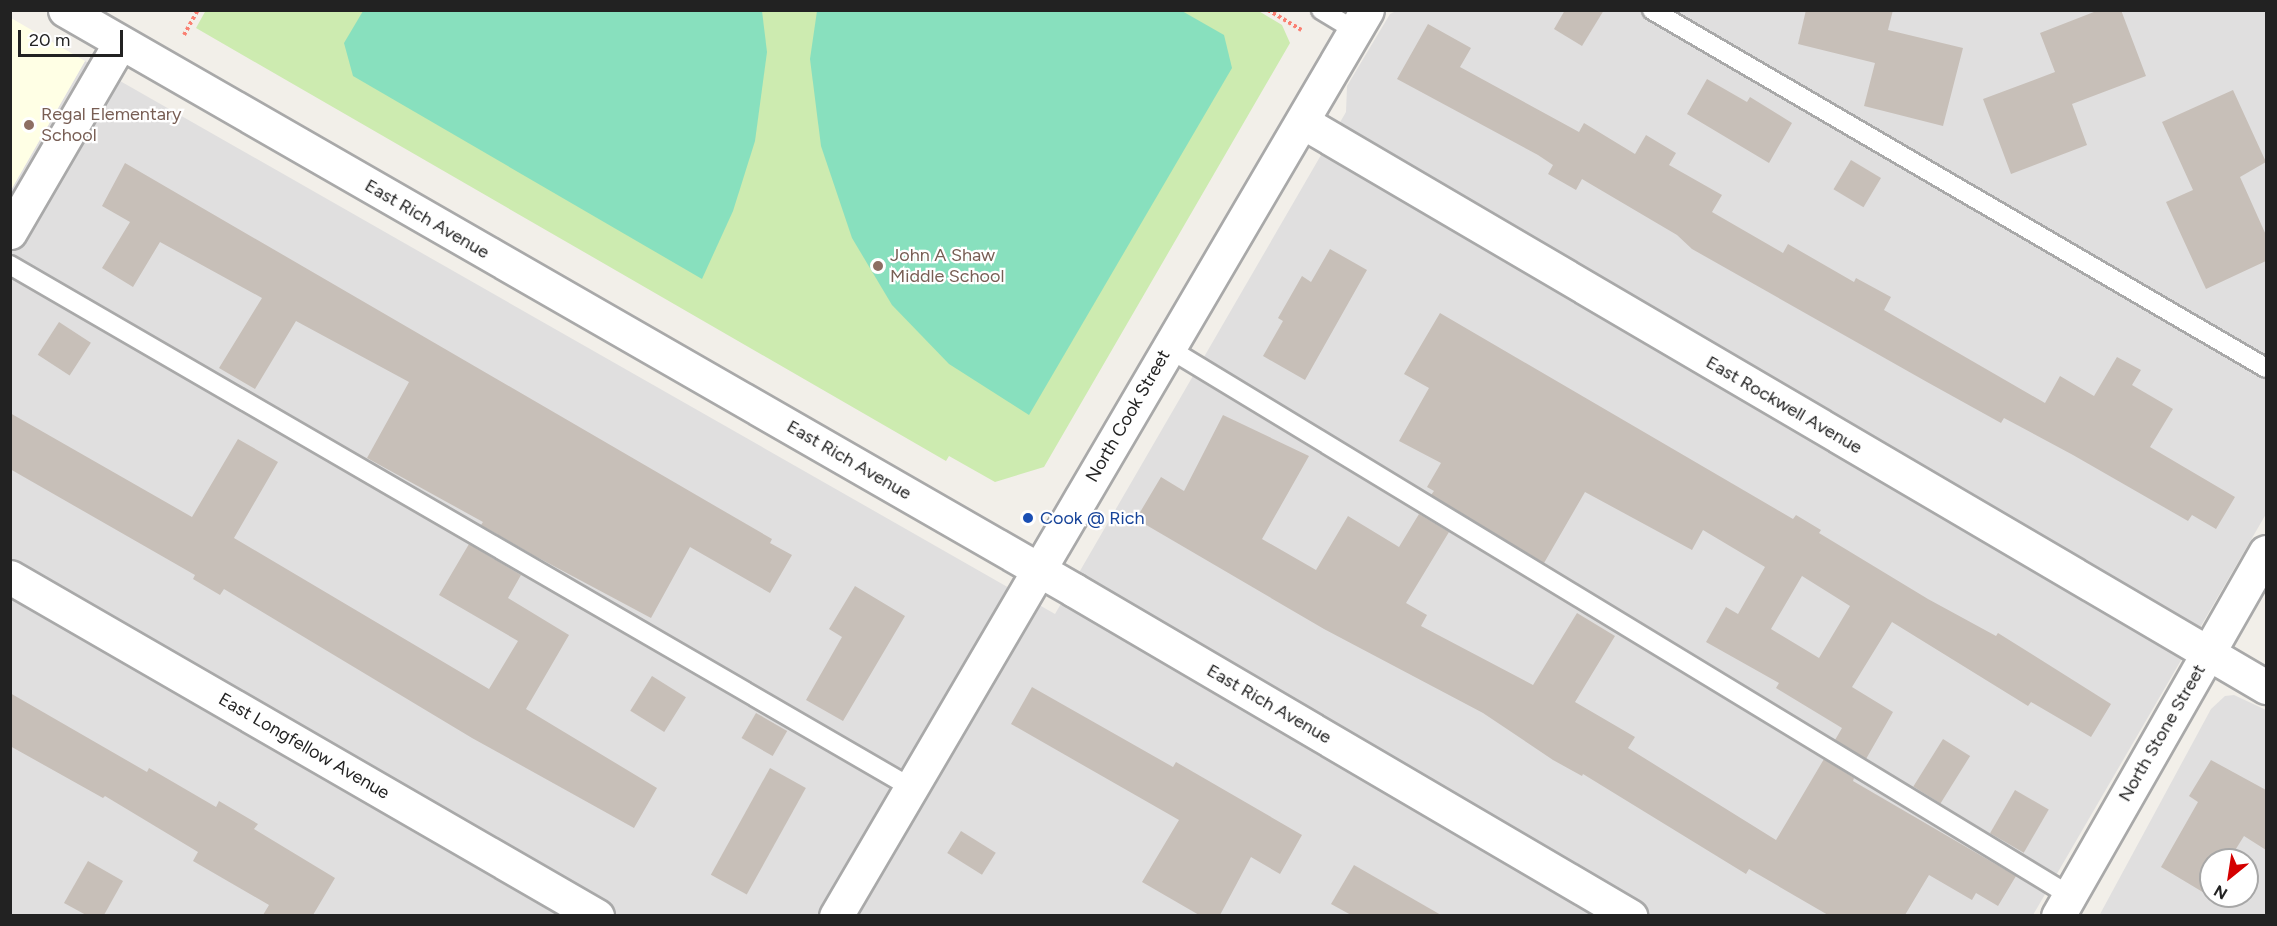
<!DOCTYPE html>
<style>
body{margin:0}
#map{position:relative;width:2277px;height:926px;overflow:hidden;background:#f2efe9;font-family:Figtree,sans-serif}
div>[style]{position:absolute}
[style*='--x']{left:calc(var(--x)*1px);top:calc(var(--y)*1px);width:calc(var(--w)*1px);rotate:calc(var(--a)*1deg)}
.residential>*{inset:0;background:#e0dfdf}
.education>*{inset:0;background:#ffffe5}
.grass>*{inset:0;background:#cdebb0}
.pitch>*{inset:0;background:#88e0be}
.building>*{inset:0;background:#c7bfb8;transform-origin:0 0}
.path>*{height:4px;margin-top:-2px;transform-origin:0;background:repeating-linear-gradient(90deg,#fa8072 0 3px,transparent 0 6px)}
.roads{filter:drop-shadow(2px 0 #a9a9a9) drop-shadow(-2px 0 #a9a9a9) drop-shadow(0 2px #a9a9a9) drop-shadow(0 -2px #a9a9a9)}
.service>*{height:18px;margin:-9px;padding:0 9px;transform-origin:9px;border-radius:9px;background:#fff}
.minor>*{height:33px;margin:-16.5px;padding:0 16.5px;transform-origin:16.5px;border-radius:16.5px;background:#fff}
.dots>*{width:16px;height:16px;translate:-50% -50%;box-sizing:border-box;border:3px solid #fff;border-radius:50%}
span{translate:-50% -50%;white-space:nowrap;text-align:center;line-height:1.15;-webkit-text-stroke:4.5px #fff;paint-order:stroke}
.education-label{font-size:18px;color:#785e54}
.left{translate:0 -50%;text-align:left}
.street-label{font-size:18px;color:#222}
.transit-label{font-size:18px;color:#164399}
.frame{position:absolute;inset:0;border:12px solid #222;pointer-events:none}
.north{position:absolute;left:2199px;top:848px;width:60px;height:60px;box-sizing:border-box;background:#fff;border:2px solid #a7a7a7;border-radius:50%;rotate:210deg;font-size:16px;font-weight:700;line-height:24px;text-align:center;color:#222}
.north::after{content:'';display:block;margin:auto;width:21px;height:27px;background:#d40000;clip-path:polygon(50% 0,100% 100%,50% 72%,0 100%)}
.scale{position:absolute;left:18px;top:30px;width:105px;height:27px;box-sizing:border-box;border:3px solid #222;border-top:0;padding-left:8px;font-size:18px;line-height:21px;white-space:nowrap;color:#222;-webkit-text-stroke:4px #fff;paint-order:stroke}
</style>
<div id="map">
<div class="residential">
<div style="clip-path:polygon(1398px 10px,2266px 11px,2266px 514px,2033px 915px,11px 916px,11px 190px,85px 61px,1055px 614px,1346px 112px,1347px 86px,1390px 14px)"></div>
<div style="clip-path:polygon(evenodd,2234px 695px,2266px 710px,2266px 915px,2099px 916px,2211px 709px,2225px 696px,2234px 695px,2211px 860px,2247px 860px,2247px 896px,2211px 896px,2211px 860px)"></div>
</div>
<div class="education">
<div style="clip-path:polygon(11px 18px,85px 61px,11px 190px)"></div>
</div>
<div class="grass">
<div style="clip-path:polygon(206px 10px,1257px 10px,1282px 25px,1290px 43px,1044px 467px,995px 482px,949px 456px,946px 461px,196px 28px)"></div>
</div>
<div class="pitch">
<div style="clip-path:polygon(363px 11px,762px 11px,767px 52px,755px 141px,733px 211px,702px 279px,353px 76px,344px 43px)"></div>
<div style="clip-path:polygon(1182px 11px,1224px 35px,1232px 68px,1029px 415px,949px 364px,892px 305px,852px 238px,821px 146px,810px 59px,817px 11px)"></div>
</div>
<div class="building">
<div style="clip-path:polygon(1565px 10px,1604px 10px,1582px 46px,1554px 29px)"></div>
<div style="clip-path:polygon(1806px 10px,1893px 10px,1888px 30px,1963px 48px,1943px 126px,1864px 106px,1875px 63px,1798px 44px)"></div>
<div style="clip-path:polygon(2099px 10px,2121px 10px,2146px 76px,2072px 104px,2087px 145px,2011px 174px,1983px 99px,2055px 72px,2040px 33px)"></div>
<div style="clip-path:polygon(1428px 24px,1471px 48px,1460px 67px,1579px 132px,1584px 123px,1635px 154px,1646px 135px,1676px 153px,1669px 165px,1722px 195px,1712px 212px,1783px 253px,1788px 244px,1854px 282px,1856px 278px,1891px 297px,1884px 310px,2045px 403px,2060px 376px,2094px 396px,2117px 357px,2141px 370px,2132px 385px,2173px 409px,2150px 447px,2235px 497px,2216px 529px,2192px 515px,2188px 521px,2073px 455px,2004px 418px,2001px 423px,1927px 382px,1692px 249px,1677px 235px,1582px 179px,1576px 190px,1548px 174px,1553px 165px,1538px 155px,1397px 79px)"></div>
<div style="clip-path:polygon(1707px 79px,1747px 102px,1750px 97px,1792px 123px,1769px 163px,1687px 114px)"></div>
<div style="clip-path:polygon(2233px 90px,2266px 162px,2240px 177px,2266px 235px,2266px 261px,2206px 289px,2166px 202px,2193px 190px,2162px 122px)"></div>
<div style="left:1851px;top:160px;width:35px;height:34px;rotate:31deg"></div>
<div style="clip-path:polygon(125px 163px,772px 539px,770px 543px,792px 555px,770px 593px,690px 547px,651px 618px,533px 555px,481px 525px,483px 522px,367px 458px,409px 382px,296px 321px,255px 389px,219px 368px,262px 298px,160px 242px,133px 287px,102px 268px,130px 222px,102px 206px)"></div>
<div style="clip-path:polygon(1330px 249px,1367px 270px,1305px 380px,1263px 356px,1283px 321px,1278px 318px,1302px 276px,1311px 282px)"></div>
<div style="clip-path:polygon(evenodd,1440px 313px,1793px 519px,1796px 515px,1821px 530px,1819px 533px,1928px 599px,1996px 636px,1998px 633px,2111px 704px,2091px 737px,2031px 702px,2028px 706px,1892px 622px,1852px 687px,1893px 712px,1866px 759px,1835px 740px,1842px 728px,1776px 688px,1779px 683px,1706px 642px,1726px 607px,1738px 614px,1765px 567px,1703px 530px,1692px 550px,1585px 492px,1544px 563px,1431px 495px,1434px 491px,1427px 487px,1441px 463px,1399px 441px,1429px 388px,1404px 374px,1440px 313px,1802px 576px,1850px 606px,1819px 658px,1771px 629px,1802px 576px)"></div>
<div style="left:59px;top:322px;width:38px;height:39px;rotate:33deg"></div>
<div style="clip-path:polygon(10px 413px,192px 517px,238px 439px,278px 462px,234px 538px,489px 689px,518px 641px,439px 595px,469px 544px,521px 575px,508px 598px,569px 635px,526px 709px,657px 788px,634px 828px,472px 738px,224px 589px,220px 595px,193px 579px,195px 575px,10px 469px)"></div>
<div style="clip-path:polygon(1223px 415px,1309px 456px,1262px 539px,1316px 570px,1348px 516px,1399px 547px,1419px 514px,1449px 532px,1406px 603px,1427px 615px,1421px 626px,1533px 685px,1577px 613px,1615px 636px,1575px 702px,1635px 737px,1628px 748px,1776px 840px,1824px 759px,1854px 778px,1853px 781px,2016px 876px,1998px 906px,1976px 893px,1972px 900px,1929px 875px,1905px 915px,1828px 915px,1749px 869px,1746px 874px,1583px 774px,1582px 776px,1553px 760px,1483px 713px,1324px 629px,1136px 519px,1161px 477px,1184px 491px)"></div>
<div style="clip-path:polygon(855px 586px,905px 616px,843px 721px,806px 700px,842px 637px,829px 629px)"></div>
<div style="left:652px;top:676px;width:40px;height:41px;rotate:32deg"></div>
<div style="clip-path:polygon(1032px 687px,1173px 767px,1176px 762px,1302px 835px,1280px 874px,1251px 857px,1220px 915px,1199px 915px,1142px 882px,1179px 820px,1011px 724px)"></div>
<div style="clip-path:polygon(10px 693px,147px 772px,149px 768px,216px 807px,219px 801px,258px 824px,254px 829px,335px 878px,313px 915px,263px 915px,269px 905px,193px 861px,198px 852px,105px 796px,103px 798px,10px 746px)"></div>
<div style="left:756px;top:713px;width:36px;height:29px;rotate:30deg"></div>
<div style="left:1943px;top:739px;width:32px;height:56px;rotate:32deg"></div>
<div style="clip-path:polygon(2211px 760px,2266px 790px,2266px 850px,2244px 836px,2229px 860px,2211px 860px,2211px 897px,2161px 867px,2198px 802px,2189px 796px)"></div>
<div style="left:770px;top:768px;width:41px;height:122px;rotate:29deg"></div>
<div style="left:2015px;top:790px;width:39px;height:50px;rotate:30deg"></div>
<div style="left:961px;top:831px;width:41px;height:26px;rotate:32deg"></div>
<div style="clip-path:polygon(88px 861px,123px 881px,104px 915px,86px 915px,64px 903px)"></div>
<div style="clip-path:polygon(1354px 865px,1441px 915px,1351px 915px,1331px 904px)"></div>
</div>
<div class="path">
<div style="--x:1268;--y:10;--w:39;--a:31"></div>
<div style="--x:184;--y:35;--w:29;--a:-61"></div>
</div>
<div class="roads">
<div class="service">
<div style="--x:1321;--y:10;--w:41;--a:31"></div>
<div style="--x:1652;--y:10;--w:711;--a:30.24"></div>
<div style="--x:10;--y:265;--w:1043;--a:30.11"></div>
<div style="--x:1168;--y:348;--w:1054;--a:31.26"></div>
</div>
<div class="minor">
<div style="--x:65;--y:10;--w:1164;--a:29.89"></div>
<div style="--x:1074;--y:590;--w:645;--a:30.38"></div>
<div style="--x:1303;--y:122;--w:1117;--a:30.4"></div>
<div style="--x:10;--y:232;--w:219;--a:-59.8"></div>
<div style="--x:10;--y:577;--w:678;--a:30.01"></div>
<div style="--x:836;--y:916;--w:1050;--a:-59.63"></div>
<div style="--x:2058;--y:916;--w:419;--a:-60.3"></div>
</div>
</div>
<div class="dots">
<div style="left:29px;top:125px;background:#8d6e63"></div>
<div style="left:878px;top:266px;background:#8d6e63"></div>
<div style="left:1028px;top:518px;background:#1a4fb4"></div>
</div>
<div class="education-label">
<span class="left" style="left:41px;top:125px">Regal Elementary<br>School</span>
<span class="left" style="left:890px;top:266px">John A Shaw<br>Middle School</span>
</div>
<div class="street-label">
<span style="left:427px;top:219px;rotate:30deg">East Rich Avenue</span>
<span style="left:1784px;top:405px;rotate:30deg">East Rockwell Avenue</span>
<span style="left:1128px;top:416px;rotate:-60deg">North Cook Street</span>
<span style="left:849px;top:460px;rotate:30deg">East Rich Avenue</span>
<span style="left:1269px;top:704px;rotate:30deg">East Rich Avenue</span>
<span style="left:2162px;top:733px;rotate:-60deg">North Stone Street</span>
<span style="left:304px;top:746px;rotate:30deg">East Longfellow Avenue</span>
</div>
<div class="transit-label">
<span class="left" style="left:1040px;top:518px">Cook @ Rich</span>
</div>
<div class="frame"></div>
<div class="north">N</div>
<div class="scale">20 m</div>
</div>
